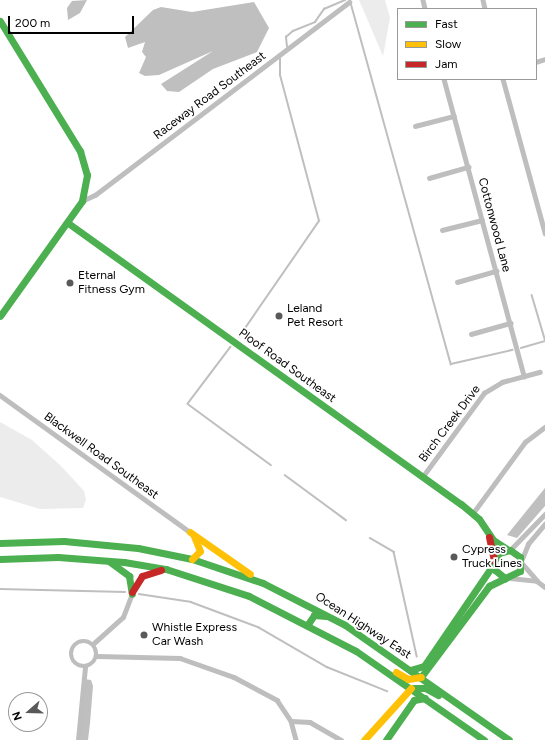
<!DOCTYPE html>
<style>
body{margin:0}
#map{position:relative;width:545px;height:740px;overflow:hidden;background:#fff;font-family:Figtree,sans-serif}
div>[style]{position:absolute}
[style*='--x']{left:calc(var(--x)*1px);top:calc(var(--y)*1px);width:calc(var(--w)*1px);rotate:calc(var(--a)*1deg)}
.green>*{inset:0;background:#ececec}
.water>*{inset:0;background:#bfbfbf}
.stream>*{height:1.5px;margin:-0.75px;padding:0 0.75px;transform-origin:0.75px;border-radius:0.75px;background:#bfbfbf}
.street>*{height:4.5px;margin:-2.25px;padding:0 2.25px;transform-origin:2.25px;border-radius:2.25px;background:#bebebe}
.street>.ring{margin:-2.25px;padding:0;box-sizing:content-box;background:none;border:4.5px solid #bebebe;border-radius:50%}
.fast>*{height:7px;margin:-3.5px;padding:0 3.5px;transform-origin:3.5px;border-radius:3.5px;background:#4caf50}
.slow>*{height:7px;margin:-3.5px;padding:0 3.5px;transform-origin:3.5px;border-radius:3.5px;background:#ffc107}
.jam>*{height:7px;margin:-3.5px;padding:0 3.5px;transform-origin:3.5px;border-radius:3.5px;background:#c62828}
.dots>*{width:11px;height:11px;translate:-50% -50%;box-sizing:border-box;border:2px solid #fff;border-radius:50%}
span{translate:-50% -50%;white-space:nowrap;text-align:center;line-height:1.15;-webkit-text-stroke:3.5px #fff;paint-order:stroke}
.street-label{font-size:12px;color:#000}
.poi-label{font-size:12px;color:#000}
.left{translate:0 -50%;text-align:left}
.legend{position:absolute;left:397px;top:8px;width:140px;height:72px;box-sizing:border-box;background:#fff;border:1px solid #999;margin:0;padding:5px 7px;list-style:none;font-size:12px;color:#000}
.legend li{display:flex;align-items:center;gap:8px;height:20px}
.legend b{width:20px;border:1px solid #999}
.north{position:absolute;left:8px;top:692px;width:40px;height:40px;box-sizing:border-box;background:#fff;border:1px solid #999;border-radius:50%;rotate:250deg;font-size:11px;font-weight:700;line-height:16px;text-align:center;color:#000}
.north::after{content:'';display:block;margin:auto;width:14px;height:18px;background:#595959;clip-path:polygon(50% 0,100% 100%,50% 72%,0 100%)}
.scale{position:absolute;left:8px;top:16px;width:126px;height:18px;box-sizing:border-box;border:2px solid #000;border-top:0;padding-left:5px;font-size:12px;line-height:14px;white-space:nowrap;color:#000;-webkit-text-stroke:3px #fff;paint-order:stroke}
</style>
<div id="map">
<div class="green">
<div style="clip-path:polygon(359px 0,385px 0,390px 18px,383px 56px)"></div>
<div style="clip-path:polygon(0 422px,32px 440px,61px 466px,84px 491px,86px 500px,83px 508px,40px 509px,0 497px)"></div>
</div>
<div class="water">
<div style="clip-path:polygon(87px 0,80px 13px,68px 20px,67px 8px,72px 1px)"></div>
<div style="clip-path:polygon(254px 2px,269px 28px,257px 52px,213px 69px,179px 92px,167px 91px,161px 84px,213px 51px,159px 75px,145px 76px,139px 73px,146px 57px,142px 52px,145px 42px,128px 48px,125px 37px,153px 10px,161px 7px,192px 12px)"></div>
<div style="clip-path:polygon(545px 488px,545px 506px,517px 538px,507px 535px)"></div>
<div style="clip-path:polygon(84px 679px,91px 680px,93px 686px,90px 723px,88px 740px,79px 740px)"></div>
</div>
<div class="stream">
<div style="--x:351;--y:3;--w:375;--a:74.5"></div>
<div style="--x:451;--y:364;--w:63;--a:-12.9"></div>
<div style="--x:287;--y:47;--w:10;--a:-96"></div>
<div style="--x:286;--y:37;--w:9;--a:-41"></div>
<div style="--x:293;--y:31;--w:24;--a:-22"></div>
<div style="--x:315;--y:22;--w:16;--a:-55"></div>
<div style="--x:324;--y:9;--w:23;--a:-23"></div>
<div style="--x:532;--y:295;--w:46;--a:73.5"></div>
<div style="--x:239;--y:337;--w:141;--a:-55.4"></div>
<div style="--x:319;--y:221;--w:151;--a:-105"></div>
<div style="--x:280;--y:75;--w:16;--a:-90"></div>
<div style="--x:231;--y:347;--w:71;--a:127"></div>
<div style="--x:188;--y:404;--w:103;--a:36.3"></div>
<div style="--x:521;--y:348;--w:25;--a:-16"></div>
<div style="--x:285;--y:475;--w:76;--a:36.4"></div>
<div style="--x:370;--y:538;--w:28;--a:30"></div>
<div style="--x:394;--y:552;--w:107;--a:77.5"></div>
<div style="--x:0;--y:589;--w:125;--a:1.4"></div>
<div style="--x:139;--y:594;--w:53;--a:8.7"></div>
<div style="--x:191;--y:602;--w:72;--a:20.5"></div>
<div style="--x:258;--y:627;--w:80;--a:30.1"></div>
<div style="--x:327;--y:667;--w:65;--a:21.8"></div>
</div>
<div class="street">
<div style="--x:423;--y:0;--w:9;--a:77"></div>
<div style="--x:483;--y:0;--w:9;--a:77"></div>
<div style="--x:536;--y:62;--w:9;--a:-18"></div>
<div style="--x:444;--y:79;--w:308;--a:74.9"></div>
<div style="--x:503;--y:79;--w:160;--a:74.7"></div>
<div style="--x:415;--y:126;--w:40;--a:-14.4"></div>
<div style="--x:429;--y:178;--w:41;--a:-15.8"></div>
<div style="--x:82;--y:201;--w:14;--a:-25"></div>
<div style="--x:95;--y:195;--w:319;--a:-37.2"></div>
<div style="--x:442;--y:230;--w:41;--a:-14"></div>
<div style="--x:457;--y:282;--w:41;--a:-15.8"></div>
<div style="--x:471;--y:334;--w:41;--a:-15.8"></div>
<div style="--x:0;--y:395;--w:234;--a:35.8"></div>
<div style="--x:423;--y:476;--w:103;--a:-53.7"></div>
<div style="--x:484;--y:393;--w:21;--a:-31"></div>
<div style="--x:502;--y:382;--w:39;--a:-15"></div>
<div style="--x:473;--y:513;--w:88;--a:-53.8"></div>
<div style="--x:525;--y:442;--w:25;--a:-37"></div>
<div style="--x:510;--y:550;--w:50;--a:-45.8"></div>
<div style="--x:522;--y:559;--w:16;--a:-68"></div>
<div style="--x:528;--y:544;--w:26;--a:-50"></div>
<div style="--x:510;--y:578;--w:27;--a:6"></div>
<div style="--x:537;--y:581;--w:23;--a:-131"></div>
<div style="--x:537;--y:581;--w:10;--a:37"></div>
<div class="ring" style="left:71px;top:641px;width:21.5px;height:21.5px"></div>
<div style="--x:93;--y:644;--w:40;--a:-42"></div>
<div style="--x:123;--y:617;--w:25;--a:-69"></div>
<div style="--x:97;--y:656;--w:83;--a:1.4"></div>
<div style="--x:180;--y:658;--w:57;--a:19.4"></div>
<div style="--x:234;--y:677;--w:49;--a:28.1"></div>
<div style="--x:277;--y:700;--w:25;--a:56"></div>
<div style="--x:291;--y:721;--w:20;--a:75"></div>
<div style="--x:291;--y:721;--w:19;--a:3"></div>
<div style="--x:310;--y:722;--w:36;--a:30"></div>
<div style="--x:78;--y:740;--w:73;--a:-84.5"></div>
</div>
<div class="fast">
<div style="--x:0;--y:21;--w:153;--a:58.4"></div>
<div style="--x:80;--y:151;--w:25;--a:74"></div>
<div style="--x:87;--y:175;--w:26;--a:101"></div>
<div style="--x:82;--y:201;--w:141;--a:125.5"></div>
<div style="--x:68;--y:223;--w:483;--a:35.6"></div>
<div style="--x:461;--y:504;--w:23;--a:40"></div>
<div style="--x:479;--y:519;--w:25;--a:56"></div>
<div style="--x:493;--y:540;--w:17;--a:33"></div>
<div style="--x:0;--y:543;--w:64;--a:-1.8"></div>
<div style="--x:64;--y:541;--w:74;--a:5.4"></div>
<div style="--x:138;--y:548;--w:55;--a:11.5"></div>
<div style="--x:192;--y:559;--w:75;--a:18.7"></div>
<div style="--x:263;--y:583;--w:92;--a:27.1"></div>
<div style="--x:345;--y:625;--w:200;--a:35"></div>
<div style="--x:0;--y:559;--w:58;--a:-2"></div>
<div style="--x:58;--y:557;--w:66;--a:4.3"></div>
<div style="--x:124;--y:562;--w:43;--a:9.5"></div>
<div style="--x:166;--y:569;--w:87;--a:18"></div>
<div style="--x:249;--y:596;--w:120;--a:27.2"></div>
<div style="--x:356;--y:651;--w:156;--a:34.8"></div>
<div style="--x:110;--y:562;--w:24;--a:36"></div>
<div style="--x:129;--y:576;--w:18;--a:81"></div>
<div style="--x:308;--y:624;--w:11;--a:-56"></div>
<div style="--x:314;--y:615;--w:12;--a:5"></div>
<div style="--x:410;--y:670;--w:15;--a:-16"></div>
<div style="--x:424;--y:666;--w:122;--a:-55.7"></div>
<div style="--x:421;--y:677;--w:114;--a:-53.2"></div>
<div style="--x:489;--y:586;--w:34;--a:-26"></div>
<div style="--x:520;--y:571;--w:14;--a:-90"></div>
<div style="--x:520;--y:557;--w:12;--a:-145"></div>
<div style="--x:510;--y:550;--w:11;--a:165"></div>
<div style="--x:499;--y:553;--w:9;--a:122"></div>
<div style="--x:494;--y:561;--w:9;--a:84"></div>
<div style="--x:495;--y:570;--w:13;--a:39"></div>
<div style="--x:411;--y:688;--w:14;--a:0"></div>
<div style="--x:425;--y:688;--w:15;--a:28"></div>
<div style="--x:386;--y:740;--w:49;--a:-55"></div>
<div style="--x:414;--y:700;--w:11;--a:-10"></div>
</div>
<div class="slow">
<div style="--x:190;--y:532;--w:73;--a:35"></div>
<div style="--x:192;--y:559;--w:11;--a:-45"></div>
<div style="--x:200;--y:551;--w:16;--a:-112"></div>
<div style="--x:396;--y:672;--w:14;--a:30"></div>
<div style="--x:408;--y:679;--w:13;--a:-9"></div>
<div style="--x:364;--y:740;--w:70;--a:-47.9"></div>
</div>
<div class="jam">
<div style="--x:489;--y:537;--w:24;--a:78"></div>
<div style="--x:132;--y:592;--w:19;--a:-58"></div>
<div style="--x:142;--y:576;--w:20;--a:-18"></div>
</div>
<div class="dots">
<div style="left:70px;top:283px;background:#595959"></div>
<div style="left:279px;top:316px;background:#595959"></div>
<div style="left:454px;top:557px;background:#595959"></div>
<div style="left:144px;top:635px;background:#595959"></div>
</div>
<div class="street-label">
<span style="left:210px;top:96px;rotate:-37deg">Raceway Road Southeast</span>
<span style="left:494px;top:225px;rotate:75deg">Cottonwood Lane</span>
<span style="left:287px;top:366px;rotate:36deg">Ploof Road Southeast</span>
<span style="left:450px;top:424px;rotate:-53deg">Birch Creek Drive</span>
<span style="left:101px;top:456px;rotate:36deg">Blackwell Road Southeast</span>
<span style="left:363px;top:626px;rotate:33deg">Ocean Highway East</span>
</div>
<div class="poi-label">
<span class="left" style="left:78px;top:283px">Eternal<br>Fitness Gym</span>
<span class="left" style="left:287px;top:316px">Leland<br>Pet Resort</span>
<span class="left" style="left:462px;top:557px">Cypress<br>Truck Lines</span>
<span class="left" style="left:152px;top:635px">Whistle Express<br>Car Wash</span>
</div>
<ul class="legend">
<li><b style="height:5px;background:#4caf50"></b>Fast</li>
<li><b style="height:5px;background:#ffc107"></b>Slow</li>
<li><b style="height:5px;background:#c62828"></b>Jam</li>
</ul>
<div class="north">N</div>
<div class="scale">200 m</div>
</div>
